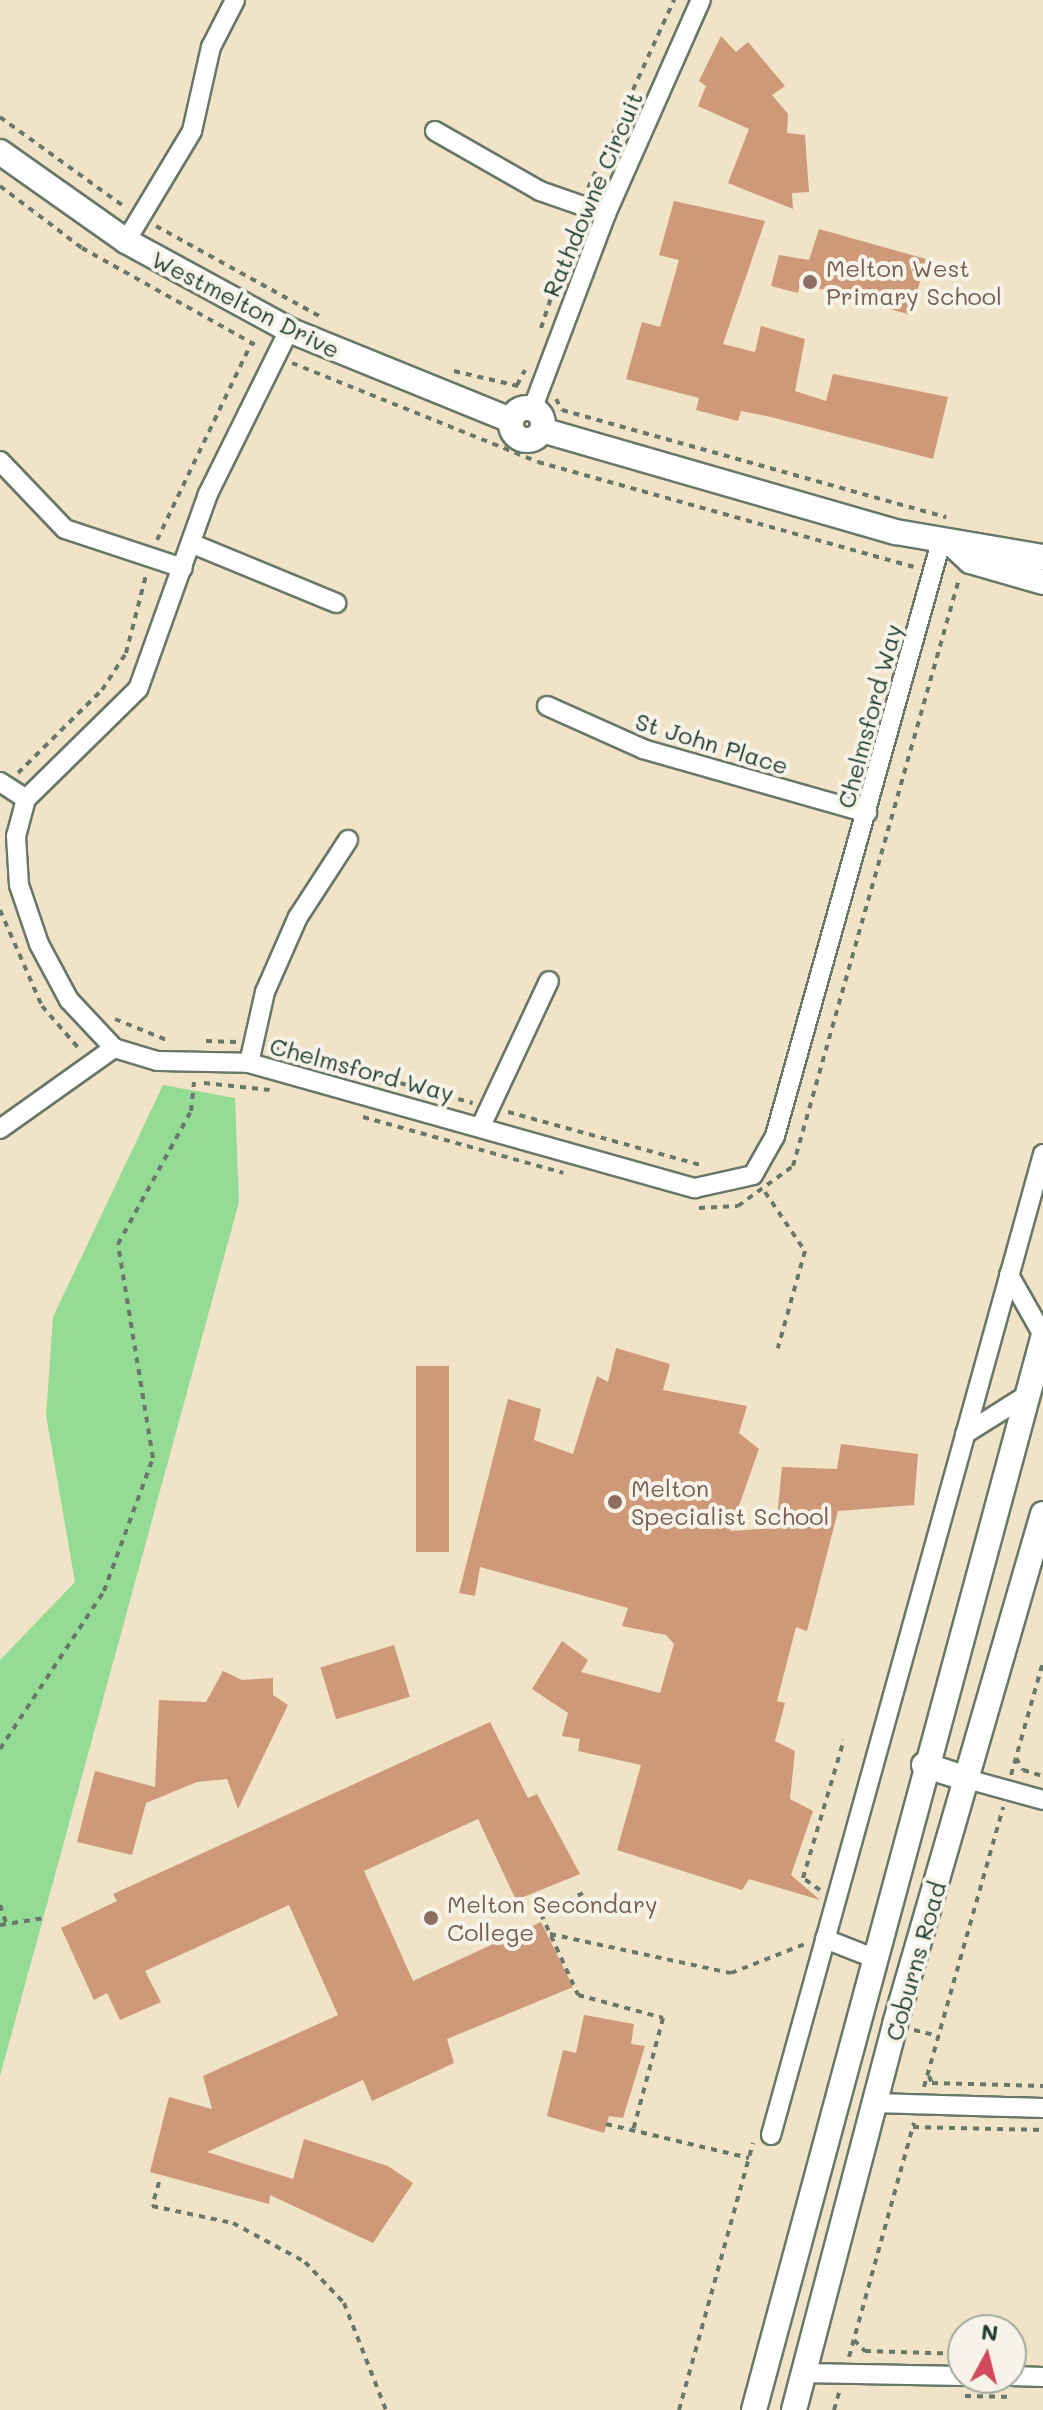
<!DOCTYPE html>
<style>
body{margin:0}
#map{position:relative;width:1043px;height:2410px;overflow:hidden;background:#f1e3c7;font-family:Mali,sans-serif}
div>[style]{position:absolute}
[style*='--x']{left:calc(var(--x)*1px);top:calc(var(--y)*1px);width:calc(var(--w)*1px);rotate:calc(var(--a)*1deg)}
.green>*{inset:0;background:#94db96}
.building>*{inset:0;background:#cd9978;transform-origin:0 0}
.path>*{height:4px;margin-top:-2px;transform-origin:0;background:repeating-linear-gradient(90deg,#687767 0 6px,transparent 0 12px)}
.roads{filter:drop-shadow(2px 0 #687767) drop-shadow(-2px 0 #687767) drop-shadow(0 2px #687767) drop-shadow(0 -2px #687767)}
.minor>*{height:18px;margin:-9px;padding:0 9px;transform-origin:9px;border-radius:9px;background:#fff}
.tertiary>*{height:24px;margin:-12px;padding:0 12px;transform-origin:12px;border-radius:12px;background:#fff}
.tertiary>.ring{margin:-12px;padding:0;box-sizing:content-box;background:none;border:24px solid #fff;border-radius:50%}
.dots>*{width:22px;height:22px;translate:-50% -50%;box-sizing:border-box;border:4px solid #f7f3e8;border-radius:50%}
span{translate:-50% -50%;white-space:nowrap;text-align:center;line-height:1.15;-webkit-text-stroke:8px #f7f3e8;paint-order:stroke}
.street-label{font-size:24px;color:#1f3d34}
.education-label{font-size:24px;color:#785e54}
.left{translate:0 -50%;text-align:left}
.north{position:absolute;left:947px;top:2314px;width:80px;height:80px;box-sizing:border-box;background:#f7f3e8;border:2px solid #a1aaa0;border-radius:50%;rotate:7deg;font-size:22px;font-weight:700;line-height:32px;text-align:center;color:#1f3d34}
.north::after{content:'';display:block;margin:auto;width:28px;height:36px;background:#d1495b;clip-path:polygon(50% 0,100% 100%,50% 72%,0 100%)}
</style>
<div id="map">
<div class="green">
<div style="clip-path:polygon(163px 1085px,235px 1098px,239px 1202px,0 2076px,0 1660px,75px 1582px,46px 1415px,53px 1317px)"></div>
</div>
<div class="building">
<div style="clip-path:polygon(721px 36px,736px 52px,748px 42px,785px 86px,772px 95px,788px 114px,787px 133px,805px 135px,809px 192px,792px 193px,793px 209px,728px 183px,749px 129px,698px 106px,706px 86px,699px 81px)"></div>
<div style="clip-path:polygon(674px 201px,765px 221px,723px 344px,755px 352px,761px 326px,805px 339px,795px 391px,826px 401px,833px 374px,948px 397px,933px 459px,771px 417px,741px 411px,738px 421px,696px 410px,699px 398px,626px 379px,642px 322px,660px 327px,679px 260px,659px 255px)"></div>
<div style="clip-path:polygon(819px 229px,926px 259px,911px 315px,800px 283px,798px 293px,771px 286px,779px 255px,809px 260px)"></div>
<div style="clip-path:polygon(616px 1348px,670px 1364px,663px 1390px,747px 1406px,739px 1433px,759px 1449px,730px 1531px,776px 1528px,782px 1467px,837px 1469px,841px 1444px,918px 1454px,914px 1505px,838px 1511px,807px 1631px,796px 1627px,777px 1701px,785px 1703px,775px 1741px,795px 1751px,790px 1799px,813px 1811px,791px 1875px,820px 1900px,749px 1879px,742px 1890px,617px 1850px,641px 1765px,578px 1751px,580px 1739px,562px 1736px,568px 1713px,532px 1689px,562px 1641px,588px 1660px,581px 1672px,660px 1693px,674px 1644px,666px 1635px,622px 1626px,628px 1608px,480px 1567px,475px 1596px,459px 1593px,508px 1399px,541px 1409px,534px 1440px,573px 1454px,597px 1376px,608px 1382px)"></div>
<div style="left:416px;top:1366px;width:33px;height:186px"></div>
<div style="left:394px;top:1645px;width:54px;height:77px;rotate:73deg"></div>
<div style="clip-path:polygon(223px 1671px,242px 1680px,273px 1678px,273px 1695px,288px 1705px,238px 1809px,227px 1779px,197px 1782px,146px 1803px,132px 1855px,77px 1842px,95px 1771px,155px 1787px,159px 1700px,206px 1702px)"></div>
<div style="clip-path:polygon(490px 1722px,528px 1798px,537px 1794px,580px 1874px,516px 1900px,478px 1819px,364px 1871px,413px 1981px,541px 1922px,573px 1987px,447px 2039px,454px 2063px,372px 2101px,363px 2080px,207px 2152px,293px 2179px,304px 2139px,388px 2166px,413px 2183px,373px 2243px,270px 2195px,269px 2204px,150px 2172px,169px 2097px,212px 2109px,203px 2076px,338px 2015px,289px 1905px,145px 1971px,161px 2002px,120px 2020px,107px 1993px,94px 2000px,61px 1928px,117px 1901px,113px 1894px)"></div>
<div style="clip-path:polygon(584px 2015px,634px 2024px,631px 2044px,645px 2046px,623px 2118px,609px 2116px,604px 2133px,547px 2116px,563px 2050px,576px 2053px)"></div>
</div>
<div class="path">
<div style="--x:0;--y:117;--w:154;--a:35.8"></div>
<div style="--x:0;--y:186;--w:103;--a:37.1"></div>
<div style="--x:82;--y:248;--w:203;--a:29.2"></div>
<div style="--x:588;--y:188;--w:207;--a:-65.4"></div>
<div style="--x:156;--y:226;--w:191;--a:28.9"></div>
<div style="--x:541;--y:328;--w:112;--a:-71.7"></div>
<div style="--x:292;--y:363;--w:265;--a:21.9"></div>
<div style="--x:538;--y:462;--w:395;--a:15.6"></div>
<div style="--x:454;--y:371;--w:70;--a:13.2"></div>
<div style="--x:517;--y:385;--w:17;--a:-62"></div>
<div style="--x:556;--y:399;--w:13;--a:61"></div>
<div style="--x:562;--y:410;--w:399;--a:15.6"></div>
<div style="--x:157;--y:540;--w:217;--a:-64.4"></div>
<div style="--x:18;--y:773;--w:118;--a:-44.7"></div>
<div style="--x:102;--y:690;--w:44;--a:-57"></div>
<div style="--x:126;--y:653;--w:81;--a:-75.6"></div>
<div style="--x:0;--y:910;--w:105;--a:66.4"></div>
<div style="--x:42;--y:1006;--w:60;--a:49.1"></div>
<div style="--x:115;--y:1019;--w:58;--a:22.2"></div>
<div style="--x:206;--y:1041;--w:31;--a:2"></div>
<div style="--x:273;--y:1048;--w:207;--a:15.4"></div>
<div style="--x:204;--y:1083;--w:66;--a:6.1"></div>
<div style="--x:508;--y:1112;--w:203;--a:15.4"></div>
<div style="--x:363;--y:1117;--w:208;--a:15.6"></div>
<div style="--x:765;--y:1192;--w:71;--a:55.9"></div>
<div style="--x:805;--y:1251;--w:101;--a:105.6"></div>
<div style="--x:699;--y:1208;--w:39;--a:-3"></div>
<div style="--x:738;--y:1206;--w:68;--a:-36"></div>
<div style="--x:793;--y:1166;--w:610;--a:-74.21"></div>
<div style="--x:0;--y:1749;--w:189;--a:-56.6"></div>
<div style="--x:104;--y:1591;--w:142;--a:-69.8"></div>
<div style="--x:153;--y:1458;--w:217;--a:-99.3"></div>
<div style="--x:118;--y:1244;--w:152;--a:-61.2"></div>
<div style="--x:191;--y:1111;--w:29;--a:-84"></div>
<div style="--x:1016;--y:1758;--w:14;--a:60"></div>
<div style="--x:1023;--y:1770;--w:21;--a:17"></div>
<div style="--x:1011;--y:1775;--w:117;--a:-74.2"></div>
<div style="--x:820;--y:1890;--w:21;--a:-145"></div>
<div style="--x:803;--y:1878;--w:144;--a:-73.5"></div>
<div style="--x:583;--y:1893;--w:47;--a:153.4"></div>
<div style="--x:541;--y:1914;--w:89;--a:65.4"></div>
<div style="--x:578;--y:1995;--w:88;--a:15.1"></div>
<div style="--x:663;--y:2018;--w:117;--a:104.9"></div>
<div style="--x:0;--y:1905;--w:18;--a:71"></div>
<div style="--x:0;--y:1925;--w:45;--a:-9"></div>
<div style="--x:550;--y:1934;--w:185;--a:12.2"></div>
<div style="--x:731;--y:1973;--w:79;--a:-21.4"></div>
<div style="--x:914;--y:2030;--w:25;--a:14"></div>
<div style="--x:929;--y:2076;--w:8;--a:67"></div>
<div style="--x:932;--y:2083;--w:111;--a:1.5"></div>
<div style="--x:924;--y:2087;--w:291;--a:-74.2"></div>
<div style="--x:606;--y:2124;--w:147;--a:13.4"></div>
<div style="--x:913;--y:2127;--w:130;--a:1.3"></div>
<div style="--x:159;--y:2182;--w:25;--a:106"></div>
<div style="--x:152;--y:2206;--w:83;--a:11.9"></div>
<div style="--x:233;--y:2223;--w:82;--a:28.4"></div>
<div style="--x:305;--y:2262;--w:57;--a:46.4"></div>
<div style="--x:344;--y:2303;--w:115;--a:68.6"></div>
<div style="--x:854;--y:2340;--w:16;--a:45"></div>
<div style="--x:865;--y:2351;--w:98;--a:1.8"></div>
<div style="--x:849;--y:2357;--w:243;--a:-74.5"></div>
<div style="--x:965;--y:2396;--w:48;--a:1.2"></div>
<div style="--x:679;--y:2410;--w:277;--a:-74.5"></div>
<div style="--x:834;--y:2410;--w:19;--a:-74"></div>
</div>
<div class="roads">
<div class="minor">
<div style="--x:435;--y:131;--w:121;--a:29.7"></div>
<div style="--x:540;--y:191;--w:70;--a:19.2"></div>
<div style="--x:126;--y:241;--w:128;--a:-59"></div>
<div style="--x:192;--y:131;--w:86;--a:-77.3"></div>
<div style="--x:211;--y:47;--w:53;--a:-62.9"></div>
<div style="--x:289;--y:330;--w:183;--a:116.3"></div>
<div style="--x:208;--y:494;--w:207;--a:109.7"></div>
<div style="--x:138;--y:689;--w:157;--a:135.5"></div>
<div style="--x:26;--y:799;--w:38;--a:105"></div>
<div style="--x:16;--y:836;--w:49;--a:86.5"></div>
<div style="--x:19;--y:885;--w:62;--a:71.3"></div>
<div style="--x:39;--y:944;--w:64;--a:61.8"></div>
<div style="--x:69;--y:1000;--w:66;--a:46.8"></div>
<div style="--x:114;--y:1048;--w:45;--a:16.8"></div>
<div style="--x:157;--y:1061;--w:92;--a:1.2"></div>
<div style="--x:249;--y:1063;--w:463;--a:15.7"></div>
<div style="--x:695;--y:1188;--w:59;--a:-12.6"></div>
<div style="--x:753;--y:1175;--w:45;--a:-60.6"></div>
<div style="--x:775;--y:1136;--w:617;--a:-74.39"></div>
<div style="--x:532;--y:410;--w:210;--a:-69.3"></div>
<div style="--x:606;--y:214;--w:234;--a:-66.1"></div>
<div style="--x:0;--y:461;--w:94;--a:46.3"></div>
<div style="--x:65;--y:529;--w:124;--a:18.3"></div>
<div style="--x:193;--y:544;--w:155;--a:22.4"></div>
<div style="--x:547;--y:706;--w:105;--a:24.1"></div>
<div style="--x:643;--y:749;--w:233;--a:15.9"></div>
<div style="--x:0;--y:782;--w:31;--a:33"></div>
<div style="--x:249;--y:1063;--w:73;--a:-77.3"></div>
<div style="--x:265;--y:992;--w:82;--a:-66.3"></div>
<div style="--x:298;--y:917;--w:92;--a:-57"></div>
<div style="--x:481;--y:1126;--w:160;--a:-64.9"></div>
<div style="--x:0;--y:1129;--w:140;--a:-35.4"></div>
<div style="--x:1009;--y:1275;--w:69;--a:60.5"></div>
<div style="--x:965;--y:1434;--w:73;--a:-32.2"></div>
<div style="--x:967;--y:1779;--w:79;--a:15.4"></div>
<div style="--x:825;--y:1939;--w:49;--a:21.4"></div>
<div style="--x:875;--y:2103;--w:168;--a:1.7"></div>
<div style="--x:771;--y:2135;--w:1018;--a:-74.5"></div>
<div style="--x:803;--y:2373;--w:160;--a:1.1"></div>
<div style="--x:1011;--y:2376;--w:32;--a:2"></div>
</div>
<div class="tertiary">
<div style="--x:0;--y:152;--w:154;--a:35.2"></div>
<div style="--x:126;--y:241;--w:186;--a:28.6"></div>
<div style="--x:289;--y:330;--w:240;--a:22.1"></div>
<div class="ring" style="left:511px;top:408px;width:8px;height:8px"></div>
<div style="--x:542;--y:430;--w:368;--a:16.1"></div>
<div style="--x:896;--y:532;--w:149;--a:9.7"></div>
<div style="--x:952;--y:544;--w:25;--a:43"></div>
<div style="--x:970;--y:561;--w:76;--a:16"></div>
<div style="--x:924;--y:1765;--w:45;--a:18"></div>
<div style="--x:754;--y:2410;--w:1110;--a:-74.91"></div>
<div style="--x:794;--y:2410;--w:399;--a:-75.3"></div>
<div style="--x:895;--y:2024;--w:531;--a:-73.82"></div>
</div>
</div>
<div class="dots">
<div style="left:810px;top:282px;background:#8d6e63"></div>
<div style="left:615px;top:1502px;background:#8d6e63"></div>
<div style="left:431px;top:1918px;background:#8d6e63"></div>
</div>
<div class="street-label">
<span style="left:592px;top:194px;rotate:-67deg">Rathdowne Circuit</span>
<span style="left:246px;top:304px;rotate:27deg">Westmelton Drive</span>
<span style="left:869px;top:716px;rotate:-75deg">Chelmsford Way</span>
<span style="left:712px;top:743px;rotate:17deg">St John Place</span>
<span style="left:362px;top:1069px;rotate:15deg">Chelmsford Way</span>
<span style="left:915px;top:1961px;rotate:-74deg">Coburns Road</span>
</div>
<div class="education-label">
<span class="left" style="left:826px;top:282px">Melton West<br>Primary School</span>
<span class="left" style="left:631px;top:1502px">Melton<br>Specialist School</span>
<span class="left" style="left:447px;top:1918px">Melton Secondary<br>College</span>
</div>
<div class="north">N</div>
</div>
